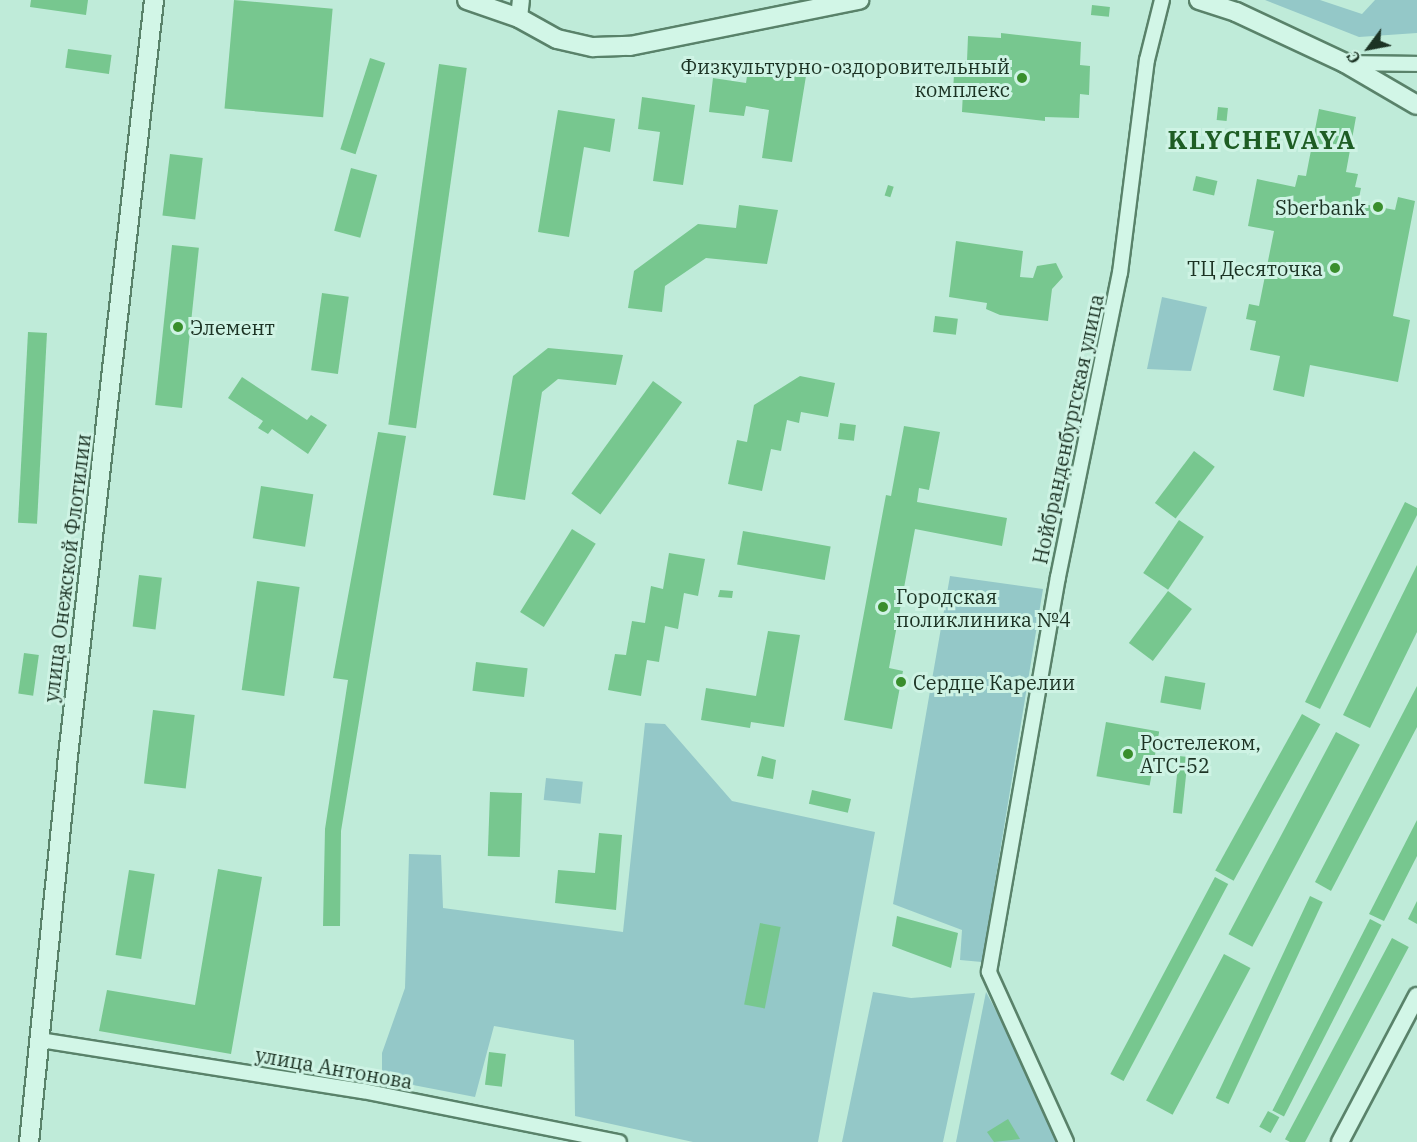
<!DOCTYPE html>
<meta charset="utf-8">
<style>
body{margin:0}
#map{position:relative;width:1417px;height:1142px;overflow:hidden;background:#bfebd9;font-family:"IBM Plex Serif",serif}
div>[style]{position:absolute}
[style*='--x']{left:calc(var(--x)*1px);top:calc(var(--y)*1px);width:calc(var(--w)*1px);rotate:calc(var(--a)*1deg)}
.green>*{inset:0;background:#94c8c8;transform-origin:0 0}
.building>*{inset:0;background:#77c78f;transform-origin:0 0}
.roads{filter:drop-shadow(2px 0 #59826a) drop-shadow(-2px 0 #59826a) drop-shadow(0 2px #59826a) drop-shadow(0 -2px #59826a)}
.minor>*{height:14px;margin:-7px;padding:0 7px;transform-origin:7px;border-radius:7px;background:#d2f6e7}
.tertiary>*{height:16px;margin:-8px;padding:0 8px;transform-origin:8px;border-radius:8px;background:#d2f6e7}
.secondary>*{height:18px;margin:-9px;padding:0 9px;transform-origin:9px;border-radius:9px;background:#d2f6e7}
.dots>*{width:16px;height:16px;translate:-50% -50%;box-sizing:border-box;border:3px solid #cef3e4;border-radius:50%}
span{translate:-50% -50%;white-space:nowrap;text-align:center;line-height:1.15;-webkit-text-stroke:6px #cef3e4;paint-order:stroke}
.poi-label{font-size:20px;color:#1c3324}
.right{translate:-100% -50%;text-align:right}
.left{translate:0 -50%;text-align:left}
.street-label{font-size:20px;color:#1c3324}
.district-label{font-size:26px;color:#1e5d24;font-weight:700;letter-spacing:1.5px}
.north{position:absolute;left:1339px;top:18px;width:60px;height:60px;-webkit-text-stroke:4px #cef3e4;paint-order:stroke;rotate:238deg;font-size:16px;font-weight:700;line-height:24px;text-align:center;color:#1c3324}
.north::after{content:'';display:block;margin:auto;width:21px;height:27px;background:#1c3324;clip-path:polygon(50% 0,100% 100%,50% 72%,0 100%)}
</style>
<div id="map">
<div class="green">
<div style="clip-path:polygon(1265px 0,1320px 0,1362px 14px,1375px 0,1417px 0,1417px 33px,1359px 37px)"></div>
<div style="clip-path:polygon(1162px 297px,1207px 307px,1191px 371px,1147px 369px)"></div>
<div style="clip-path:polygon(950px 576px,1043px 589px,982px 962px,960px 960px,962px 930px,893px 904px)"></div>
<div style="clip-path:polygon(645px 723px,665px 724px,732px 801px,875px 832px,818px 1142px,693px 1142px,575px 1116px,574px 1040px,494px 1026px,475px 1097px,382px 1079px,382px 1053px,405px 988px,409px 854px,441px 855px,443px 908px,623px 932px)"></div>
<div style="left:546px;top:778px;width:37px;height:22px;rotate:6deg"></div>
<div style="clip-path:polygon(873px 992px,911px 998px,975px 993px,943px 1142px,842px 1142px)"></div>
<div style="clip-path:polygon(986px 992px,1020px 1056px,1061px 1142px,956px 1142px)"></div>
</div>
<div class="building">
<div style="clip-path:polygon(31px 0,88px 0,86px 15px,30px 7px)"></div>
<div style="left:234px;top:0;width:99px;height:109px;rotate:5deg"></div>
<div style="left:1092px;top:5px;width:18px;height:10px;rotate:6deg"></div>
<div style="clip-path:polygon(1001px 33px,1081px 42px,1080px 65px,1090px 66px,1089px 95px,1080px 94px,1079px 118px,1045px 117px,1045px 121px,962px 112px,963px 91px,953px 90px,955px 60px,967px 61px,968px 36px,1001px 38px)"></div>
<div style="left:68px;top:49px;width:44px;height:19px;rotate:8deg"></div>
<div style="left:370px;top:58px;width:16px;height:96px;rotate:18deg"></div>
<div style="left:439px;top:64px;width:28px;height:364px;rotate:8deg"></div>
<div style="clip-path:polygon(748px 69px,806px 76px,792px 162px,762px 158px,769px 110px,746px 106px,744px 116px,709px 112px,713px 78px,746px 83px)"></div>
<div style="clip-path:polygon(642px 97px,695px 105px,683px 185px,653px 181px,660px 132px,638px 129px)"></div>
<div style="left:1218px;top:107px;width:10px;height:13px;rotate:6deg"></div>
<div style="clip-path:polygon(1319px 109px,1356px 117px,1346px 172px,1358px 174px,1355px 187px,1361px 188px,1358px 203px,1395px 210px,1398px 197px,1415px 201px,1393px 316px,1410px 320px,1398px 382px,1310px 365px,1304px 397px,1273px 390px,1280px 356px,1250px 350px,1256px 321px,1246px 319px,1249px 304px,1259px 306px,1274px 231px,1248px 226px,1257px 179px,1295px 187px,1298px 175px,1306px 176px)"></div>
<div style="clip-path:polygon(558px 110px,615px 119px,610px 152px,584px 147px,569px 237px,538px 232px)"></div>
<div style="left:170px;top:154px;width:33px;height:62px;rotate:7deg"></div>
<div style="left:351px;top:168px;width:27px;height:65px;rotate:15deg"></div>
<div style="left:1196px;top:176px;width:22px;height:15px;rotate:13deg"></div>
<div style="left:888px;top:185px;width:6px;height:11px;rotate:18deg"></div>
<div style="clip-path:polygon(739px 205px,778px 210px,767px 264px,706px 258px,665px 286px,662px 312px,628px 308px,634px 271px,698px 224px,736px 228px)"></div>
<div style="clip-path:polygon(956px 241px,1023px 251px,1020px 277px,1033px 278px,1037px 266px,1056px 263px,1063px 277px,1052px 289px,1048px 321px,1000px 315px,986px 309px,987px 303px,949px 297px)"></div>
<div style="left:172px;top:245px;width:27px;height:161px;rotate:6deg"></div>
<div style="left:322px;top:293px;width:27px;height:78px;rotate:8deg"></div>
<div style="left:935px;top:316px;width:23px;height:16px;rotate:7deg"></div>
<div style="left:28px;top:332px;width:19px;height:191px;rotate:3deg"></div>
<div style="clip-path:polygon(548px 348px,623px 355px,616px 385px,558px 379px,542px 392px,525px 500px,493px 495px,513px 376px)"></div>
<div style="clip-path:polygon(800px 376px,835px 383px,828px 417px,801px 412px,799px 423px,787px 420px,781px 451px,771px 449px,762px 491px,728px 484px,737px 440px,747px 442px,754px 405px)"></div>
<div style="clip-path:polygon(242px 377px,307px 420px,311px 415px,327px 425px,308px 454px,272px 429px,268px 434px,258px 428px,263px 421px,228px 398px)"></div>
<div style="left:653px;top:381px;width:36px;height:139px;rotate:36deg"></div>
<div style="left:840px;top:423px;width:16px;height:16px;rotate:7deg"></div>
<div style="clip-path:polygon(904px 426px,940px 432px,929px 490px,919px 488px,917px 502px,1007px 518px,1002px 546px,915px 529px,889px 668px,903px 671px,892px 729px,844px 720px,886px 495px,891px 496px)"></div>
<div style="clip-path:polygon(378px 432px,406px 436px,341px 831px,340px 926px,323px 926px,325px 829px,348px 680px,333px 678px)"></div>
<div style="left:1194px;top:451px;width:26px;height:65px;rotate:37deg"></div>
<div style="left:261px;top:486px;width:53px;height:53px;rotate:9deg"></div>
<div style="clip-path:polygon(1405px 502px,1417px 508px,1417px 515px,1320px 709px,1305px 702px)"></div>
<div style="left:1179px;top:520px;width:30px;height:64px;rotate:34deg"></div>
<div style="left:572px;top:529px;width:28px;height:98px;rotate:32deg"></div>
<div style="left:743px;top:531px;width:89px;height:34px;rotate:10deg"></div>
<div style="clip-path:polygon(669px 553px,705px 559px,698px 596px,684px 593px,678px 629px,665px 626px,659px 662px,647px 660px,641px 696px,608px 690px,615px 654px,626px 655px,632px 621px,645px 623px,651px 586px,663px 589px)"></div>
<div style="clip-path:polygon(1417px 565px,1417px 632px,1370px 728px,1343px 715px)"></div>
<div style="left:139px;top:575px;width:23px;height:52px;rotate:7deg"></div>
<div style="left:257px;top:581px;width:43px;height:110px;rotate:8deg"></div>
<div style="clip-path:polygon(720px 590px,733px 591px,732px 598px,718px 597px)"></div>
<div style="left:1168px;top:591px;width:30px;height:65px;rotate:37deg"></div>
<div style="clip-path:polygon(768px 631px,800px 635px,784px 727px,751px 722px,750px 728px,701px 720px,706px 688px,756px 696px)"></div>
<div style="left:24px;top:653px;width:15px;height:41px;rotate:8deg"></div>
<div style="left:476px;top:662px;width:52px;height:29px;rotate:7deg"></div>
<div style="left:1165px;top:676px;width:41px;height:27px;rotate:10deg"></div>
<div style="clip-path:polygon(1417px 686px,1417px 727px,1331px 891px,1315px 882px)"></div>
<div style="left:153px;top:710px;width:42px;height:74px;rotate:7deg"></div>
<div style="left:1302px;top:714px;width:21px;height:179px;rotate:29deg"></div>
<div style="left:1106px;top:722px;width:54px;height:55px;rotate:10deg"></div>
<div style="left:1336px;top:732px;width:27px;height:229px;rotate:28deg"></div>
<div style="clip-path:polygon(762px 756px,776px 760px,773px 779px,757px 776px)"></div>
<div style="left:1179px;top:756px;width:9px;height:57px;rotate:6deg"></div>
<div style="left:812px;top:790px;width:40px;height:14px;rotate:13deg"></div>
<div style="left:490px;top:792px;width:32px;height:64px;rotate:2deg"></div>
<div style="clip-path:polygon(1417px 820px,1417px 856px,1384px 921px,1369px 914px)"></div>
<div style="clip-path:polygon(599px 833px,622px 835px,616px 910px,555px 903px,558px 870px,595px 873px)"></div>
<div style="clip-path:polygon(218px 869px,262px 877px,231px 1054px,99px 1031px,107px 990px,195px 1005px)"></div>
<div style="left:129px;top:870px;width:26px;height:86px;rotate:9deg"></div>
<div style="left:1215px;top:877px;width:15px;height:223px;rotate:28deg"></div>
<div style="left:1310px;top:896px;width:14px;height:223px;rotate:25deg"></div>
<div style="clip-path:polygon(1417px 901px,1417px 924px,1408px 919px)"></div>
<div style="clip-path:polygon(897px 916px,958px 933px,951px 968px,892px 946px)"></div>
<div style="left:1370px;top:919px;width:13px;height:215px;rotate:27deg"></div>
<div style="left:760px;top:923px;width:21px;height:83px;rotate:11deg"></div>
<div style="left:1392px;top:938px;width:19px;height:228px;rotate:28deg"></div>
<div style="left:1224px;top:954px;width:30px;height:166px;rotate:28deg"></div>
<div style="left:489px;top:1052px;width:17px;height:33px;rotate:7deg"></div>
<div style="left:1268px;top:1111px;width:13px;height:18px;rotate:29deg"></div>
<div style="clip-path:polygon(1008px 1119px,1020px 1139px,994px 1142px,987px 1132px)"></div>
</div>
<div class="roads">
<div class="minor">
<div style="--x:1347;--y:63;--w:70;--a:0.8"></div>
<div style="--x:40;--y:1040;--w:327;--a:9"></div>
<div style="--x:363;--y:1091;--w:261;--a:11.3"></div>
<div style="--x:1066;--y:1142;--w:187;--a:-114.4"></div>
<div style="--x:989;--y:972;--w:401;--a:-80.1"></div>
<div style="--x:1058;--y:577;--w:310;--a:-78.5"></div>
<div style="--x:1120;--y:273;--w:215;--a:-82.8"></div>
<div style="--x:1147;--y:60;--w:62;--a:-76"></div>
</div>
<div class="tertiary">
<div style="--x:519;--y:18;--w:18;--a:-84"></div>
<div style="--x:1340;--y:1142;--w:165;--a:-62.2"></div>
</div>
<div class="secondary">
<div style="--x:467;--y:0;--w:55;--a:19.1"></div>
<div style="--x:519;--y:18;--w:43;--a:28.9"></div>
<div style="--x:557;--y:39;--w:37;--a:13"></div>
<div style="--x:593;--y:47;--w:37;--a:-2"></div>
<div style="--x:630;--y:46;--w:234;--a:-11.4"></div>
<div style="--x:1199;--y:0;--w:39;--a:18"></div>
<div style="--x:1236;--y:12;--w:120;--a:25.1"></div>
<div style="--x:1345;--y:63;--w:83;--a:30.3"></div>
<div style="--x:29;--y:1142;--w:379;--a:-84.2"></div>
<div style="--x:67;--y:765;--w:770;--a:-83.51"></div>
</div>
</div>
<div class="dots">
<div style="left:1022px;top:78px;background:#398e2c"></div>
<div style="left:1378px;top:207px;background:#398e2c"></div>
<div style="left:1335px;top:268px;background:#398e2c"></div>
<div style="left:178px;top:327px;background:#398e2c"></div>
<div style="left:883px;top:607px;background:#398e2c"></div>
<div style="left:901px;top:682px;background:#398e2c"></div>
<div style="left:1128px;top:754px;background:#398e2c"></div>
</div>
<div class="poi-label">
<span class="right" style="left:1010px;top:78px">Физкультурно-оздоровительный<br>комплекс</span>
<span class="right" style="left:1366px;top:207px">Sberbank</span>
<span class="right" style="left:1323px;top:268px">ТЦ Десяточка</span>
<span class="left" style="left:190px;top:327px">Элемент</span>
<span class="left" style="left:896px;top:608px">Городская<br>поликлиника №4</span>
<span class="left" style="left:913px;top:682px">Сердце Карелии</span>
<span class="left" style="left:1140px;top:754px">Ростелеком,<br>АТС-52</span>
</div>
<div class="street-label">
<span style="left:1068px;top:429px;rotate:-78deg">Нойбранденбургская улица</span>
<span style="left:67px;top:568px;rotate:-83deg">улица Онежской Флотилии</span>
<span style="left:334px;top:1068px;rotate:10deg">улица Антонова</span>
</div>
<div class="district-label">
<span style="left:1262px;top:140px">KLYCHEVAYA</span>
</div>
<div class="north">С</div>
</div>
